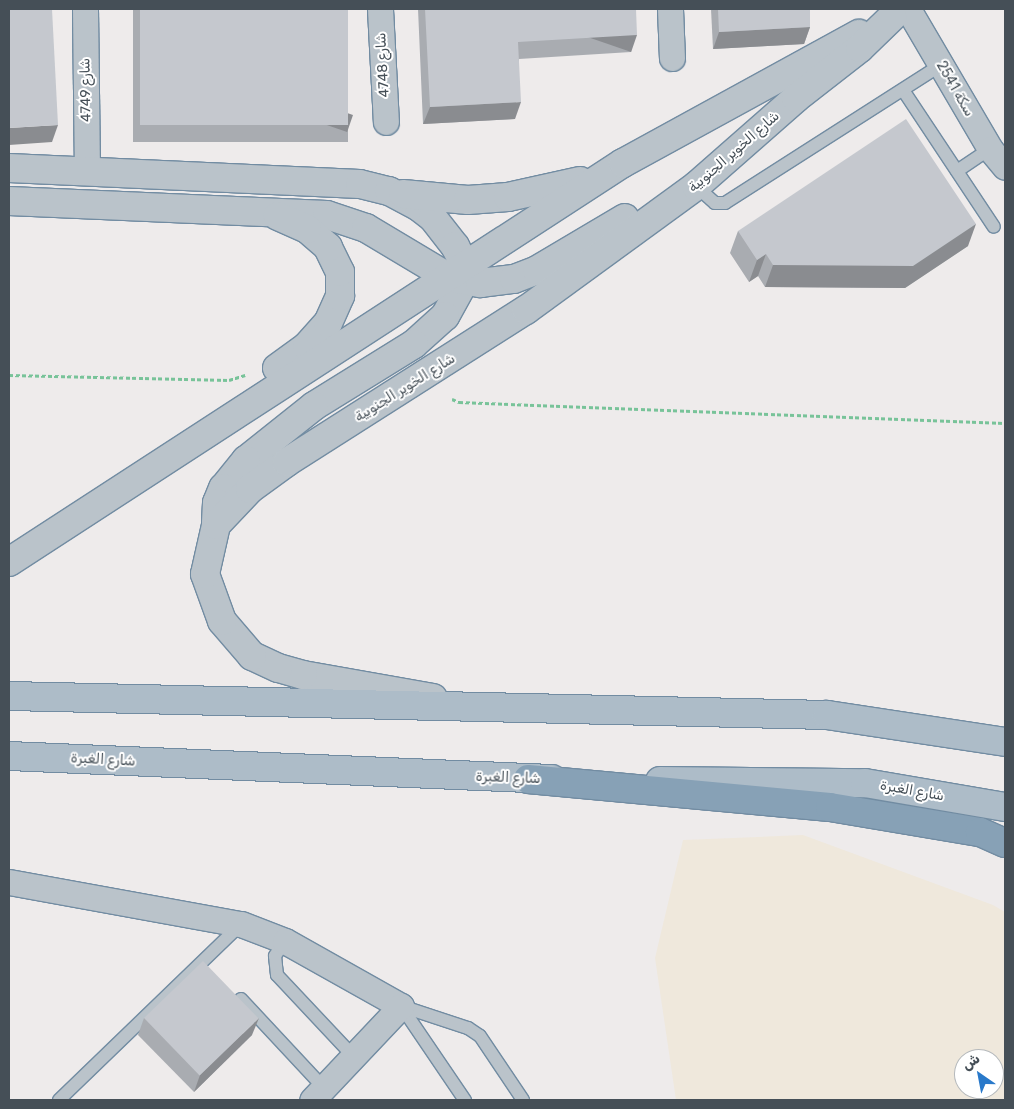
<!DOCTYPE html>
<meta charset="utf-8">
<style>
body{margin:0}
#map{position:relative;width:1014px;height:1109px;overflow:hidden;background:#eeebeb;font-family:Rubik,"Noto Sans Arabic",sans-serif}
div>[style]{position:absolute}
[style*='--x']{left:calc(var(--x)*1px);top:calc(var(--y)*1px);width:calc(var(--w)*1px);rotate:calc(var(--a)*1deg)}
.sand>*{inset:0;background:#efe8dc}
.path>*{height:3px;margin-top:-1.5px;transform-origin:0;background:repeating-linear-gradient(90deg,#78c399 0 4px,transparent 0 6.5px)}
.roads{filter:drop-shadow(1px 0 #728ca2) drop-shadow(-1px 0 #728ca2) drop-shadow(0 1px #728ca2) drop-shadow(0 -1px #728ca2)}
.service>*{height:12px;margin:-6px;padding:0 6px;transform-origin:6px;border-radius:6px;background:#bac3ca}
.minor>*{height:25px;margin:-12.5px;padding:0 12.5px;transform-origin:12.5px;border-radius:12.5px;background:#bac3ca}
.tertiary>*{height:28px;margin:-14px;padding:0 14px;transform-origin:14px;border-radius:14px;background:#bac3ca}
.primary>*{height:28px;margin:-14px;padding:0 14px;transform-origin:14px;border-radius:14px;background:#adbcc8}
.motorway>*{height:28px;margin:-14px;padding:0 14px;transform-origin:14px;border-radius:14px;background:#87a1b6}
.wall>*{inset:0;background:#a9acb1;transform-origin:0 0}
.shaded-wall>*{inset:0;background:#8a8c90;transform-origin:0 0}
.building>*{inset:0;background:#c5c8ce;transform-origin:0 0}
span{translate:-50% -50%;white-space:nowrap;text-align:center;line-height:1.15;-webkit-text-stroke:4px #fff;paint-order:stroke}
.street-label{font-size:14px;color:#454f57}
.frame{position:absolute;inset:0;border:10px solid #454f57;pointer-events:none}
.north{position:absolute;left:954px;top:1049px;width:50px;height:50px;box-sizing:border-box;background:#fff;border:1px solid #b5b9bc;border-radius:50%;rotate:327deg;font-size:14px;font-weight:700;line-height:20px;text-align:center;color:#454f57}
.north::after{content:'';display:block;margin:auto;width:18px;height:22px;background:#2979ca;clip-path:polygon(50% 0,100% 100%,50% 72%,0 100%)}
</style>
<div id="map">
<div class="sand">
<div style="clip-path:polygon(evenodd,803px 835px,993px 905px,1005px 912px,1005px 1100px,676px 1100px,655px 958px,683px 840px,803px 835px,964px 1059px,994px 1059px,994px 1089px,964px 1089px,964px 1059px)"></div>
</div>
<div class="path">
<div style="--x:9;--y:375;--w:220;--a:1.3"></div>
<div style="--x:229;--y:380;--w:17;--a:-17"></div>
<div style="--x:452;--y:399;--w:8;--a:23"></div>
<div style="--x:459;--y:402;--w:546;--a:2.2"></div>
</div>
<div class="roads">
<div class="service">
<div style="--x:903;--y:90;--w:164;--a:56.4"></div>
<div style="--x:957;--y:171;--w:40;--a:-34"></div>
<div style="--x:696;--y:186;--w:25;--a:42"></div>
<div style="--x:715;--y:203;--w:10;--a:0"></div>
<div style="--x:725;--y:203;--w:256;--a:-32.6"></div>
<div style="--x:285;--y:941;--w:18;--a:124"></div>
<div style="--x:275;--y:956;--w:19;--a:84"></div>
<div style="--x:277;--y:975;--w:112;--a:46.8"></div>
<div style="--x:241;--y:999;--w:122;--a:47"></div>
<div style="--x:401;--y:1006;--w:71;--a:18.2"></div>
<div style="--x:468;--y:1028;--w:14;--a:34"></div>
<div style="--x:480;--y:1036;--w:77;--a:56.1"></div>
<div style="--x:401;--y:1006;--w:114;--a:55.8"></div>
<div style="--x:59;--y:1100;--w:253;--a:-44"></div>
</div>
<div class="minor">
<div style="--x:85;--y:9;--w:162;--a:89.3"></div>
<div style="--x:380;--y:9;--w:113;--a:87"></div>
<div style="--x:670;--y:9;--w:49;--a:87.7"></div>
<div style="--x:908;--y:9;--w:162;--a:59.6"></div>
<div style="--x:990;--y:149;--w:23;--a:50"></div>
<div style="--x:9;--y:882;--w:236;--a:10.3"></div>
<div style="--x:241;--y:924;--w:47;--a:21.1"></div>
<div style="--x:285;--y:941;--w:133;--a:29.3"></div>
<div style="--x:401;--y:1006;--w:129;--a:133.4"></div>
</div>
<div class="tertiary">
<div style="--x:9;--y:168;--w:351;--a:2.6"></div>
<div style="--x:360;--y:184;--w:30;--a:14"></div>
<div style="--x:389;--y:191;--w:34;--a:28"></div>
<div style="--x:419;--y:207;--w:18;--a:38"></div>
<div style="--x:433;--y:218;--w:36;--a:52"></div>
<div style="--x:455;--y:246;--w:22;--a:63"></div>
<div style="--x:465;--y:266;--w:16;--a:94"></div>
<div style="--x:464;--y:282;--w:39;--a:119"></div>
<div style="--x:445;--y:316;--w:42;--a:137.9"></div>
<div style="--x:414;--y:344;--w:118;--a:148.2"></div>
<div style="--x:314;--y:406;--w:87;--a:141.5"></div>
<div style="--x:246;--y:460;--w:36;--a:129"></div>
<div style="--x:223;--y:488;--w:16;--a:112"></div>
<div style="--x:217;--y:503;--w:18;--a:93"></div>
<div style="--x:403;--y:194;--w:65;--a:5.3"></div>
<div style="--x:468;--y:200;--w:40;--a:-4.3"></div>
<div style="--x:508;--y:197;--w:74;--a:-12.5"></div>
<div style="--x:9;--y:201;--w:318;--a:2.5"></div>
<div style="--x:327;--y:215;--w:41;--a:18.4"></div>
<div style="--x:366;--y:228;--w:96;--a:30.9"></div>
<div style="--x:448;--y:277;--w:33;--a:11"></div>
<div style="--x:480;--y:283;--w:34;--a:-7"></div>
<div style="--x:514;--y:279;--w:25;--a:-21"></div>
<div style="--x:537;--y:270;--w:102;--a:-30.6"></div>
<div style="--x:277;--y:368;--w:37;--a:-36"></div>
<div style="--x:307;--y:346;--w:31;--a:-48"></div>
<div style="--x:328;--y:323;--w:30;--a:-66"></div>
<div style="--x:340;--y:296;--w:24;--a:-90"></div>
<div style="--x:340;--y:272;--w:28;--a:-116"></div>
<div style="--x:328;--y:247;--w:28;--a:-139"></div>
<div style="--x:307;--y:229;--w:32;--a:-156"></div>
<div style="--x:9;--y:562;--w:732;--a:-33.02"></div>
<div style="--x:623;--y:163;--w:269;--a:-28.7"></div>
<div style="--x:433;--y:698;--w:132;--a:-170"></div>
<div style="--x:303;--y:675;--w:26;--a:-164"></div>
<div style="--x:278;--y:668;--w:29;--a:-155"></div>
<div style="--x:252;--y:656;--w:46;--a:-130.6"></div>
<div style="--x:222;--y:621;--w:50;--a:-109.9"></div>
<div style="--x:205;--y:574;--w:50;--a:-77.3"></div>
<div style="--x:216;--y:525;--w:50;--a:-46.6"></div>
<div style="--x:250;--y:489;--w:46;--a:-36.1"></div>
<div style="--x:287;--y:462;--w:283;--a:-32.5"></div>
<div style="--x:526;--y:310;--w:210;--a:-36.1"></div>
<div style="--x:696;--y:186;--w:133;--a:-41.3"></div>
<div style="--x:796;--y:98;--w:81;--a:-38"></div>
<div style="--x:860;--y:48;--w:45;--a:-44.1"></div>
</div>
<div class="primary">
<div style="--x:9;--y:696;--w:818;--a:1.33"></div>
<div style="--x:827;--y:715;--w:180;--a:8.6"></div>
<div style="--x:9;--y:756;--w:543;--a:2.43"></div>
<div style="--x:660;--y:781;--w:205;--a:0.6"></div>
<div style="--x:865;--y:783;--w:142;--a:9.7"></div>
</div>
<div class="motorway">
<div style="--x:528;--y:779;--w:303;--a:5.3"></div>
<div style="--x:830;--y:807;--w:152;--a:9.5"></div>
<div style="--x:980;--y:832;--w:27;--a:24"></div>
</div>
</div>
<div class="wall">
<div style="left:133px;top:9px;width:215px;height:133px"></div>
<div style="clip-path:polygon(418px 9px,636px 9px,631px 52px,519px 59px,515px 119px,423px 124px)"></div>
<div style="clip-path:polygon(711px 9px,810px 9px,810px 27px,804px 44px,713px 49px)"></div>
<div style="clip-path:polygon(738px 231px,968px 246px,905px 288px,765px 287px,758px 276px,749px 282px,730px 253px)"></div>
<div style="clip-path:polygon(144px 1018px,252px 1035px,194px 1092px,138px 1035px)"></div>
</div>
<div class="shaded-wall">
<div style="clip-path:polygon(810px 27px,804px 44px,713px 49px,719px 32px)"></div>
<div style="left:637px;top:35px;width:18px;height:119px;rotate:109deg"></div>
<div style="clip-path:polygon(521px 102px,515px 119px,423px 124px,430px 107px)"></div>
<div style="left:353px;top:115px;width:18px;height:207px;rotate:109deg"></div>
<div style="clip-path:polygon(58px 125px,52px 142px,9px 145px,9px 128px)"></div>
<div style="clip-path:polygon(976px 224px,968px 246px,905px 288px,765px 287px,773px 265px)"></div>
<div style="clip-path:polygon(766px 254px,758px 276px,749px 282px,757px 260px)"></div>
<div style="clip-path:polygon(259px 1018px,252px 1035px,194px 1092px,200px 1075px)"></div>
</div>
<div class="building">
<div style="clip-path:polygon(9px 9px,52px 9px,58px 125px,9px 128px)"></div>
<div style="left:140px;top:9px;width:208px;height:116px"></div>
<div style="clip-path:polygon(425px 9px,636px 9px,637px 35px,518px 42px,521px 102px,430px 107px)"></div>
<div style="clip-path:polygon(718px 9px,810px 9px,810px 27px,719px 32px)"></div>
<div style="clip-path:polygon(906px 119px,976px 224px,913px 266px,773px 265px,766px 254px,757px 260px,738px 231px)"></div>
<div style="left:203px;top:961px;width:80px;height:82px;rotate:46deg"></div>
</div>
<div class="street-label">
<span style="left:383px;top:65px;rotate:-93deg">4748 شارع</span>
<span style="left:955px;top:89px;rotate:60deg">سكة 2541</span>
<span style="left:86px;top:90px;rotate:-91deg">4749 شارع</span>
<span style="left:734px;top:152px;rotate:-41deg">شارع الخوير الجنوبية</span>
<span style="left:405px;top:388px;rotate:-32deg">شارع الخوير الجنوبية</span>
<span style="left:103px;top:760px;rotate:3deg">شارع الغبرة</span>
<span style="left:508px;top:778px;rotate:2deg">شارع الغبرة</span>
<span style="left:912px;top:791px;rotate:10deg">شارع الغبرة</span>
</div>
<div class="frame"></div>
<div class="north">ش</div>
</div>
